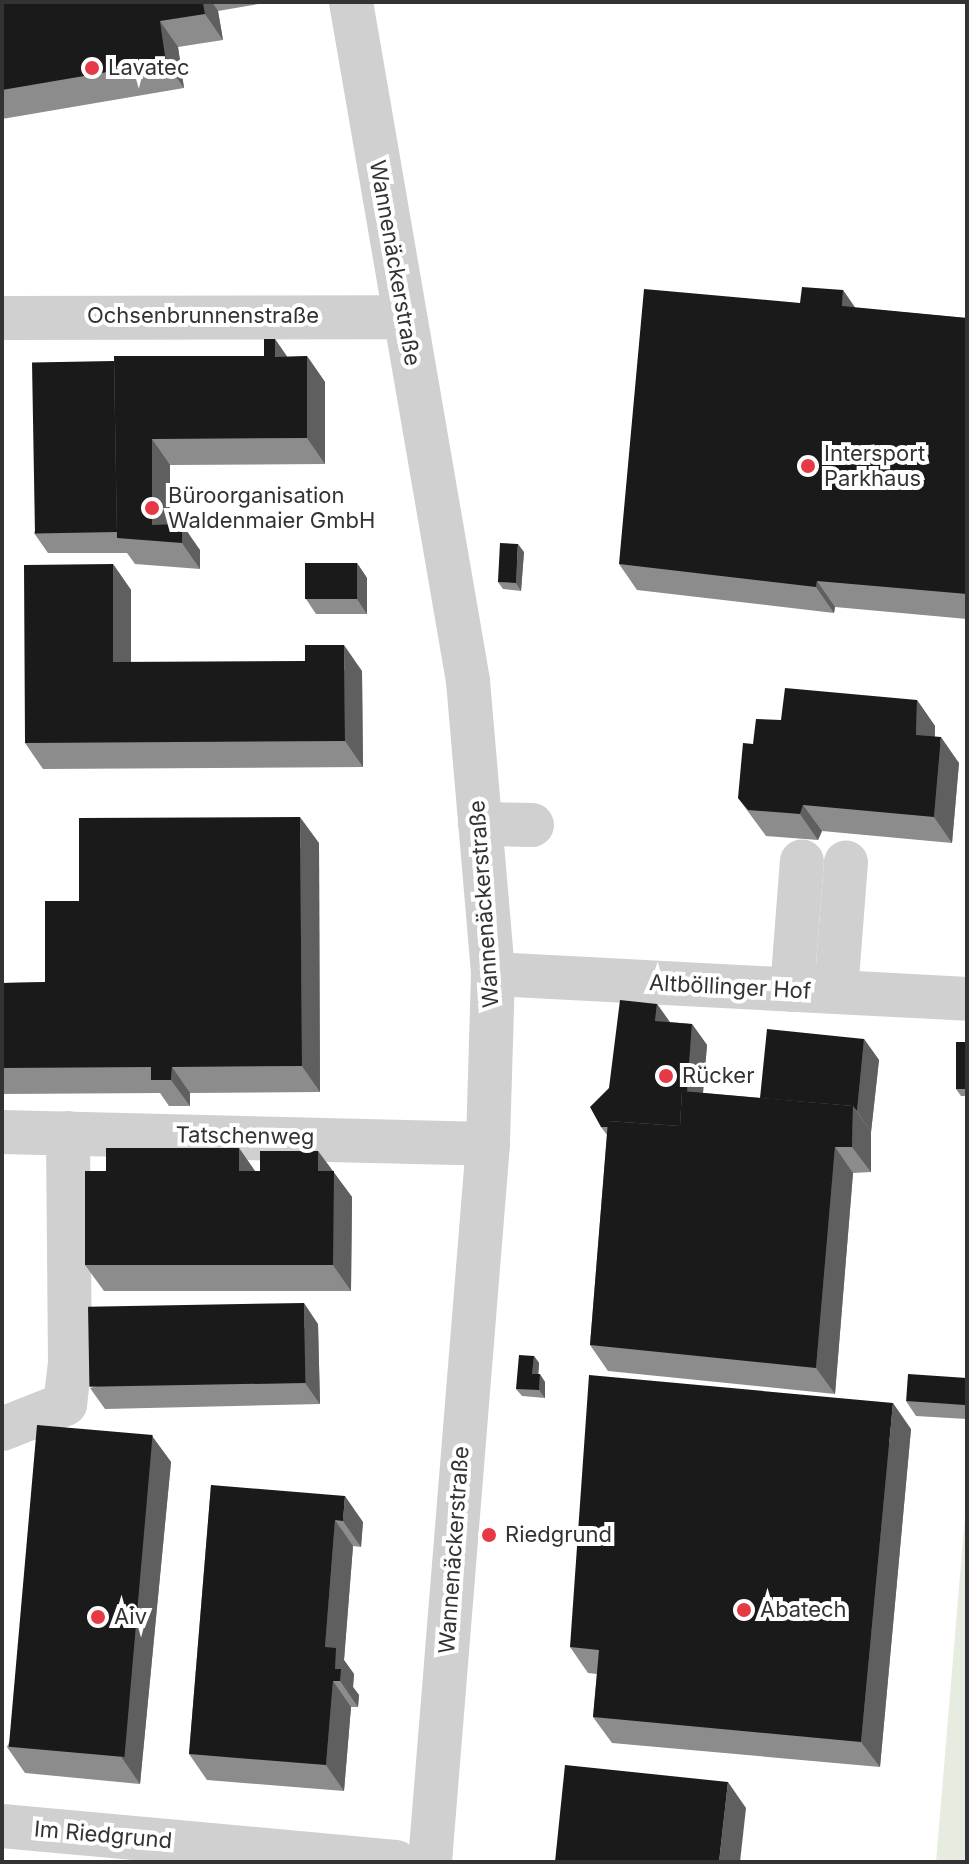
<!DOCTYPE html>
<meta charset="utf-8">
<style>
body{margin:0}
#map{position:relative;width:969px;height:1864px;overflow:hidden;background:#fff;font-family:Inter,sans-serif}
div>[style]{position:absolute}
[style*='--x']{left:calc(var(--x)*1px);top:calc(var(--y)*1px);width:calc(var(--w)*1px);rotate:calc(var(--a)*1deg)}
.green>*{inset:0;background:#e6ecdf}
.minor>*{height:44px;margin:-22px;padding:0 22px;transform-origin:22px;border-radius:22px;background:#d0d0d0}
.wall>*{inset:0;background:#8c8c8c}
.shaded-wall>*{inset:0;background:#5f5f5f}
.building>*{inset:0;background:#1a1a1a;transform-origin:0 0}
.dots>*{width:22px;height:22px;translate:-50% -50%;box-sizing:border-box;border:4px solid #fff;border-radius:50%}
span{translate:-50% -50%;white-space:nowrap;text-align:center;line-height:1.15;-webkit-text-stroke:8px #fff;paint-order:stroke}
.poi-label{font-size:22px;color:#333}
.left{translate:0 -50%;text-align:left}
.street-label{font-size:22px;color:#333}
.frame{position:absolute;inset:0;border:4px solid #333;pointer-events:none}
</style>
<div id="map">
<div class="green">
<div style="clip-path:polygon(967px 1492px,967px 1862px,936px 1862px)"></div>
</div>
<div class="minor">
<div style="--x:351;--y:2;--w:689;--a:80.22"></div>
<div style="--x:468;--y:681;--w:294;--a:85.1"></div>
<div style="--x:493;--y:974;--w:170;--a:91.7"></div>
<div style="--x:488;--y:1144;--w:720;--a:94.62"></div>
<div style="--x:2;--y:318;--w:402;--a:-0.1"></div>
<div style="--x:480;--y:824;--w:52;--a:1.1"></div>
<div style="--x:493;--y:974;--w:475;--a:3"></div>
<div style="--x:792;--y:990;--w:129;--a:-85.6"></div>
<div style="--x:836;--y:992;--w:130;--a:-85.6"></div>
<div style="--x:2;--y:1132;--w:486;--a:1.4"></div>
<div style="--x:2;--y:1429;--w:68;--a:-21.6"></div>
<div style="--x:65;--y:1404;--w:39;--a:-83"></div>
<div style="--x:70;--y:1365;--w:232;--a:-90.5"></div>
<div style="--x:2;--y:1826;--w:395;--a:5.2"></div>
</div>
<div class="wall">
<div style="clip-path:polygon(2px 2px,270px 2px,218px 11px,223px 40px,178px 47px,184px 88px,2px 119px)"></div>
<div style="clip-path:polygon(843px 290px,855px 308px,967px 318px,967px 619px,835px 607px,834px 613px,637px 590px,619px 564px,800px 303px)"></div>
<div style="clip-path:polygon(275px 339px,287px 357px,307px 356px,325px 382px,325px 464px,170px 465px,170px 525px,200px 550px,200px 569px,135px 564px,127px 553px,48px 553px,34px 533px,114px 361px,264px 356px)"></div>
<div style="clip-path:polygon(524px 552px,521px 591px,503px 589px,498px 582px)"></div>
<div style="clip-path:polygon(357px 563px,367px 578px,367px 614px,316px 614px,306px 599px)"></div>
<div style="clip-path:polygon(113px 564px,131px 590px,131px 662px,362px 671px,363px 767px,43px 769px,25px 743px)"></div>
<div style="clip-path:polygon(917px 700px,935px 726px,935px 737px,959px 763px,952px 843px,822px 831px,818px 840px,766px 836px,738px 798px,753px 744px,781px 720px)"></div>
<div style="clip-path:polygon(319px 843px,320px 1092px,190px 1093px,190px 1106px,169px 1106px,160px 1093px,2px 1094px,2px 983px,45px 982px,79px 901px)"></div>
<div style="clip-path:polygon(657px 1004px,670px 1022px,692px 1024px,707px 1045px,703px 1093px,760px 1098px,864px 1039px,879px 1060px,871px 1132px,871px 1172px,853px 1173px,835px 1394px,608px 1371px,590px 1345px,607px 1135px,601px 1127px,609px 1088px)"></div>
<div style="clip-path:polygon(967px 1042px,967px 1096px,961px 1096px,956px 1089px)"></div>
<div style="clip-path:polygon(239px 1148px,255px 1171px,260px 1171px,318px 1151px,352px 1197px,351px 1291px,104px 1291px,85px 1265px,106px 1171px)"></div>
<div style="clip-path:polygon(318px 1324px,320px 1404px,105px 1409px,90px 1388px)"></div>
<div style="clip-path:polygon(534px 1356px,539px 1363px,538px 1374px,545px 1382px,545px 1398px,522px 1396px,516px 1389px)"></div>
<div style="clip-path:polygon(967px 1378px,967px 1419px,916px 1416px,906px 1401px)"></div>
<div style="clip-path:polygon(911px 1429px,880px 1767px,612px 1743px,593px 1717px,597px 1674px,588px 1673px,570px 1647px)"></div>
<div style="clip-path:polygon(152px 1436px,171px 1462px,140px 1784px,25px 1773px,7px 1747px)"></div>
<div style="clip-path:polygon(211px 1485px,363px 1522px,361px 1547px,353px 1546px,344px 1660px,354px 1674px,353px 1687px,359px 1695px,358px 1707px,351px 1707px,344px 1791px,207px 1780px,189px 1754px)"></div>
</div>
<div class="shaded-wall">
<div style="clip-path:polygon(203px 2px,212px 2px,218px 11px,223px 40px,205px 14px)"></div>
<div style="clip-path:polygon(160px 21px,178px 47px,184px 88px,166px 62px)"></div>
<div style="clip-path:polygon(843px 290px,861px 316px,842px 306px)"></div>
<div style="clip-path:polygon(275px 339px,293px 365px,275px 357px)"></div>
<div style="clip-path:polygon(307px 356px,325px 382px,325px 464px,307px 438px)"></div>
<div style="clip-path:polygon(152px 439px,170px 465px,170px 542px,152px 525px)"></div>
<div style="clip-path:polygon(182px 524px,200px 550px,200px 569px,182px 543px)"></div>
<div style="clip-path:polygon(518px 544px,524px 552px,521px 591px,516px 583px)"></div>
<div style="clip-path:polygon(357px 563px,367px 578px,367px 614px,357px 599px)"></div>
<div style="clip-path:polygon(113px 564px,131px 590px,131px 688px,113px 662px)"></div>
<div style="clip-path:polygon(817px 581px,835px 607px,834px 613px,816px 587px)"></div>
<div style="clip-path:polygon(344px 645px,362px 671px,363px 767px,345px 741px)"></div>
<div style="clip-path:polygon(917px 700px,935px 726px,934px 761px,916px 735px)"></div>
<div style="clip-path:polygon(941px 737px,959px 763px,952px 843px,934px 817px)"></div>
<div style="clip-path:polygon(803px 805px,822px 831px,818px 840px,800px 814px)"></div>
<div style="clip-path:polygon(300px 817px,319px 843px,320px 1092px,302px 1066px)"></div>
<div style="clip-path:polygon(657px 1004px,671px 1024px,655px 1021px)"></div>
<div style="clip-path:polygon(692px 1024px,707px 1045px,698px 1152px,684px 1131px)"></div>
<div style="clip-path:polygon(864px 1039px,879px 1060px,871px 1132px,857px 1111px)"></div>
<div style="clip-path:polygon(172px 1067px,190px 1093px,190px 1106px,171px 1080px)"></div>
<div style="clip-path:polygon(853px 1106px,871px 1132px,871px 1172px,852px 1147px)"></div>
<div style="clip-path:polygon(835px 1147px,853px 1173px,835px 1394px,816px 1368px)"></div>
<div style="clip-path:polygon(239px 1148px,257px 1174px,239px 1171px)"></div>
<div style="clip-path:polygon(318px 1151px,352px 1197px,351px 1291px,333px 1265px,318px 1171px)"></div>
<div style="clip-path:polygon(304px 1303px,318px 1324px,320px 1404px,305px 1383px)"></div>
<div style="clip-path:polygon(534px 1356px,539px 1363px,538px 1381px,532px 1374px)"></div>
<div style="clip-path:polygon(540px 1374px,545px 1382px,545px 1398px,539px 1390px)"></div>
<div style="clip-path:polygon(893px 1403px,911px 1429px,880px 1767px,861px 1742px)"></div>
<div style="clip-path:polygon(152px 1436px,171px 1462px,140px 1784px,122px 1758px)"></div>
<div style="clip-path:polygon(345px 1496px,363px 1522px,361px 1547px,343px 1521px)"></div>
<div style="clip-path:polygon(335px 1520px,353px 1546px,344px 1660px,354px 1674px,353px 1687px,359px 1695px,358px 1707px,340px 1681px,325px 1647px)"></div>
<div style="clip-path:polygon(333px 1681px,351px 1707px,344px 1791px,326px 1765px)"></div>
<div style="clip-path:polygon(728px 1782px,746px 1808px,740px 1862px,719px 1862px)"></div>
</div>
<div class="building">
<div style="clip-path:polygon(2px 2px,203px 2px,205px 14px,160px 21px,166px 62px,2px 90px)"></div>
<div style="clip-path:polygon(802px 287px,843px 290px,842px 306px,967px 318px,967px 594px,817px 581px,816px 587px,619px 564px,644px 289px,800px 303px)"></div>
<div style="clip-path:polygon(264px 339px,275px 339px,275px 357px,307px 356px,307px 438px,152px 439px,152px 525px,182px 524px,182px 543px,117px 538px,114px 356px,264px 356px)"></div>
<div style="left:114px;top:361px;width:171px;height:82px;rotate:89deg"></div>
<div style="left:500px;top:543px;width:18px;height:39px;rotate:3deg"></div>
<div style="left:357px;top:563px;width:36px;height:52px;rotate:90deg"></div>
<div style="clip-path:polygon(113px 564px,113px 662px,305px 661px,305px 645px,344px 645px,345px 741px,25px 743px,24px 565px)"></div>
<div style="clip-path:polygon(785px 688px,917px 700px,916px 735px,941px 737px,934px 817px,803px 805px,800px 814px,748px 810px,738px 798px,743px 743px,753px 744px,756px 719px,781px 720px)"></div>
<div style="clip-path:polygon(300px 817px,302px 1066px,172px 1067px,171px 1080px,151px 1080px,151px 1067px,2px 1068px,2px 983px,45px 982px,45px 901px,79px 901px,79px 818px)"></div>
<div style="clip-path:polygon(620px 1000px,657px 1004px,655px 1021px,692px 1024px,687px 1092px,682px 1091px,680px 1126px,608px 1121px,608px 1127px,601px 1127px,590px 1107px,609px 1088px)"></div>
<div style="clip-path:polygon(767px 1029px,864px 1039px,857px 1111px,853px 1106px,760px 1098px)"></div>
<div style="left:967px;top:1042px;width:47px;height:11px;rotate:90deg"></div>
<div style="clip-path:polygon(682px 1091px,853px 1106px,852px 1147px,835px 1147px,816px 1368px,590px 1345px,608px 1121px,680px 1126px)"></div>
<div style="clip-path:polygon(106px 1148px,239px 1148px,239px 1171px,260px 1171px,260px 1151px,318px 1151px,318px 1171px,334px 1171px,333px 1265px,85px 1265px,85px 1171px,106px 1171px)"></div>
<div style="left:304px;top:1303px;width:80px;height:216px;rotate:89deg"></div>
<div style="clip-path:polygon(519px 1355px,534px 1356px,532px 1374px,540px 1374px,539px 1390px,516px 1389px)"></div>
<div style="left:908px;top:1374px;width:59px;height:27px;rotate:4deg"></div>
<div style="clip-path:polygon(589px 1375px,893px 1403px,861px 1742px,593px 1717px,599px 1650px,570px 1647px)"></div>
<div style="left:37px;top:1425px;width:116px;height:323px;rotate:5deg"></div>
<div style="clip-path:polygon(211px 1485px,345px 1496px,343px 1521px,335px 1520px,325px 1647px,336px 1648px,335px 1669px,341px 1669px,340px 1681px,333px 1681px,326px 1765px,189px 1754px)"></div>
<div style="clip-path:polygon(565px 1765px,728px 1782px,719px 1862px,555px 1862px)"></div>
</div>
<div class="dots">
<div style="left:92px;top:68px;background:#e63946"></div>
<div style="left:808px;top:466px;background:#e63946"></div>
<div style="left:152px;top:508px;background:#e63946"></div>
<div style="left:666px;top:1076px;background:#e63946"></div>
<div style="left:489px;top:1535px;background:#e63946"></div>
<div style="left:744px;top:1610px;background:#e63946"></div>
<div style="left:98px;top:1617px;background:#e63946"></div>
</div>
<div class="poi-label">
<span class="left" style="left:108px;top:68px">Lavatec</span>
<span class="left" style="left:824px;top:466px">Intersport<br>Parkhaus</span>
<span class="left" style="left:168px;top:508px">Büroorganisation<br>Waldenmaier GmbH</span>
<span class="left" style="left:682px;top:1076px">Rücker</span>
<span class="left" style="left:505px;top:1535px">Riedgrund</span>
<span class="left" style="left:760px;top:1610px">Abatech</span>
<span class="left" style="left:114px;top:1617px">Aiv</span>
</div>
<div class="street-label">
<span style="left:395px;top:263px;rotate:80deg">Wannenäckerstraße</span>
<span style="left:203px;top:316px">Ochsenbrunnenstraße</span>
<span style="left:484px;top:904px;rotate:-94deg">Wannenäckerstraße</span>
<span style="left:730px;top:987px;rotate:3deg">Altböllinger Hof</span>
<span style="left:245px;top:1136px;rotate:1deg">Tatschenweg</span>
<span style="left:454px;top:1550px;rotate:-86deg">Wannenäckerstraße</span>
<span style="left:103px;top:1835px;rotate:5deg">Im Riedgrund</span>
</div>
<div class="frame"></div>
</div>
